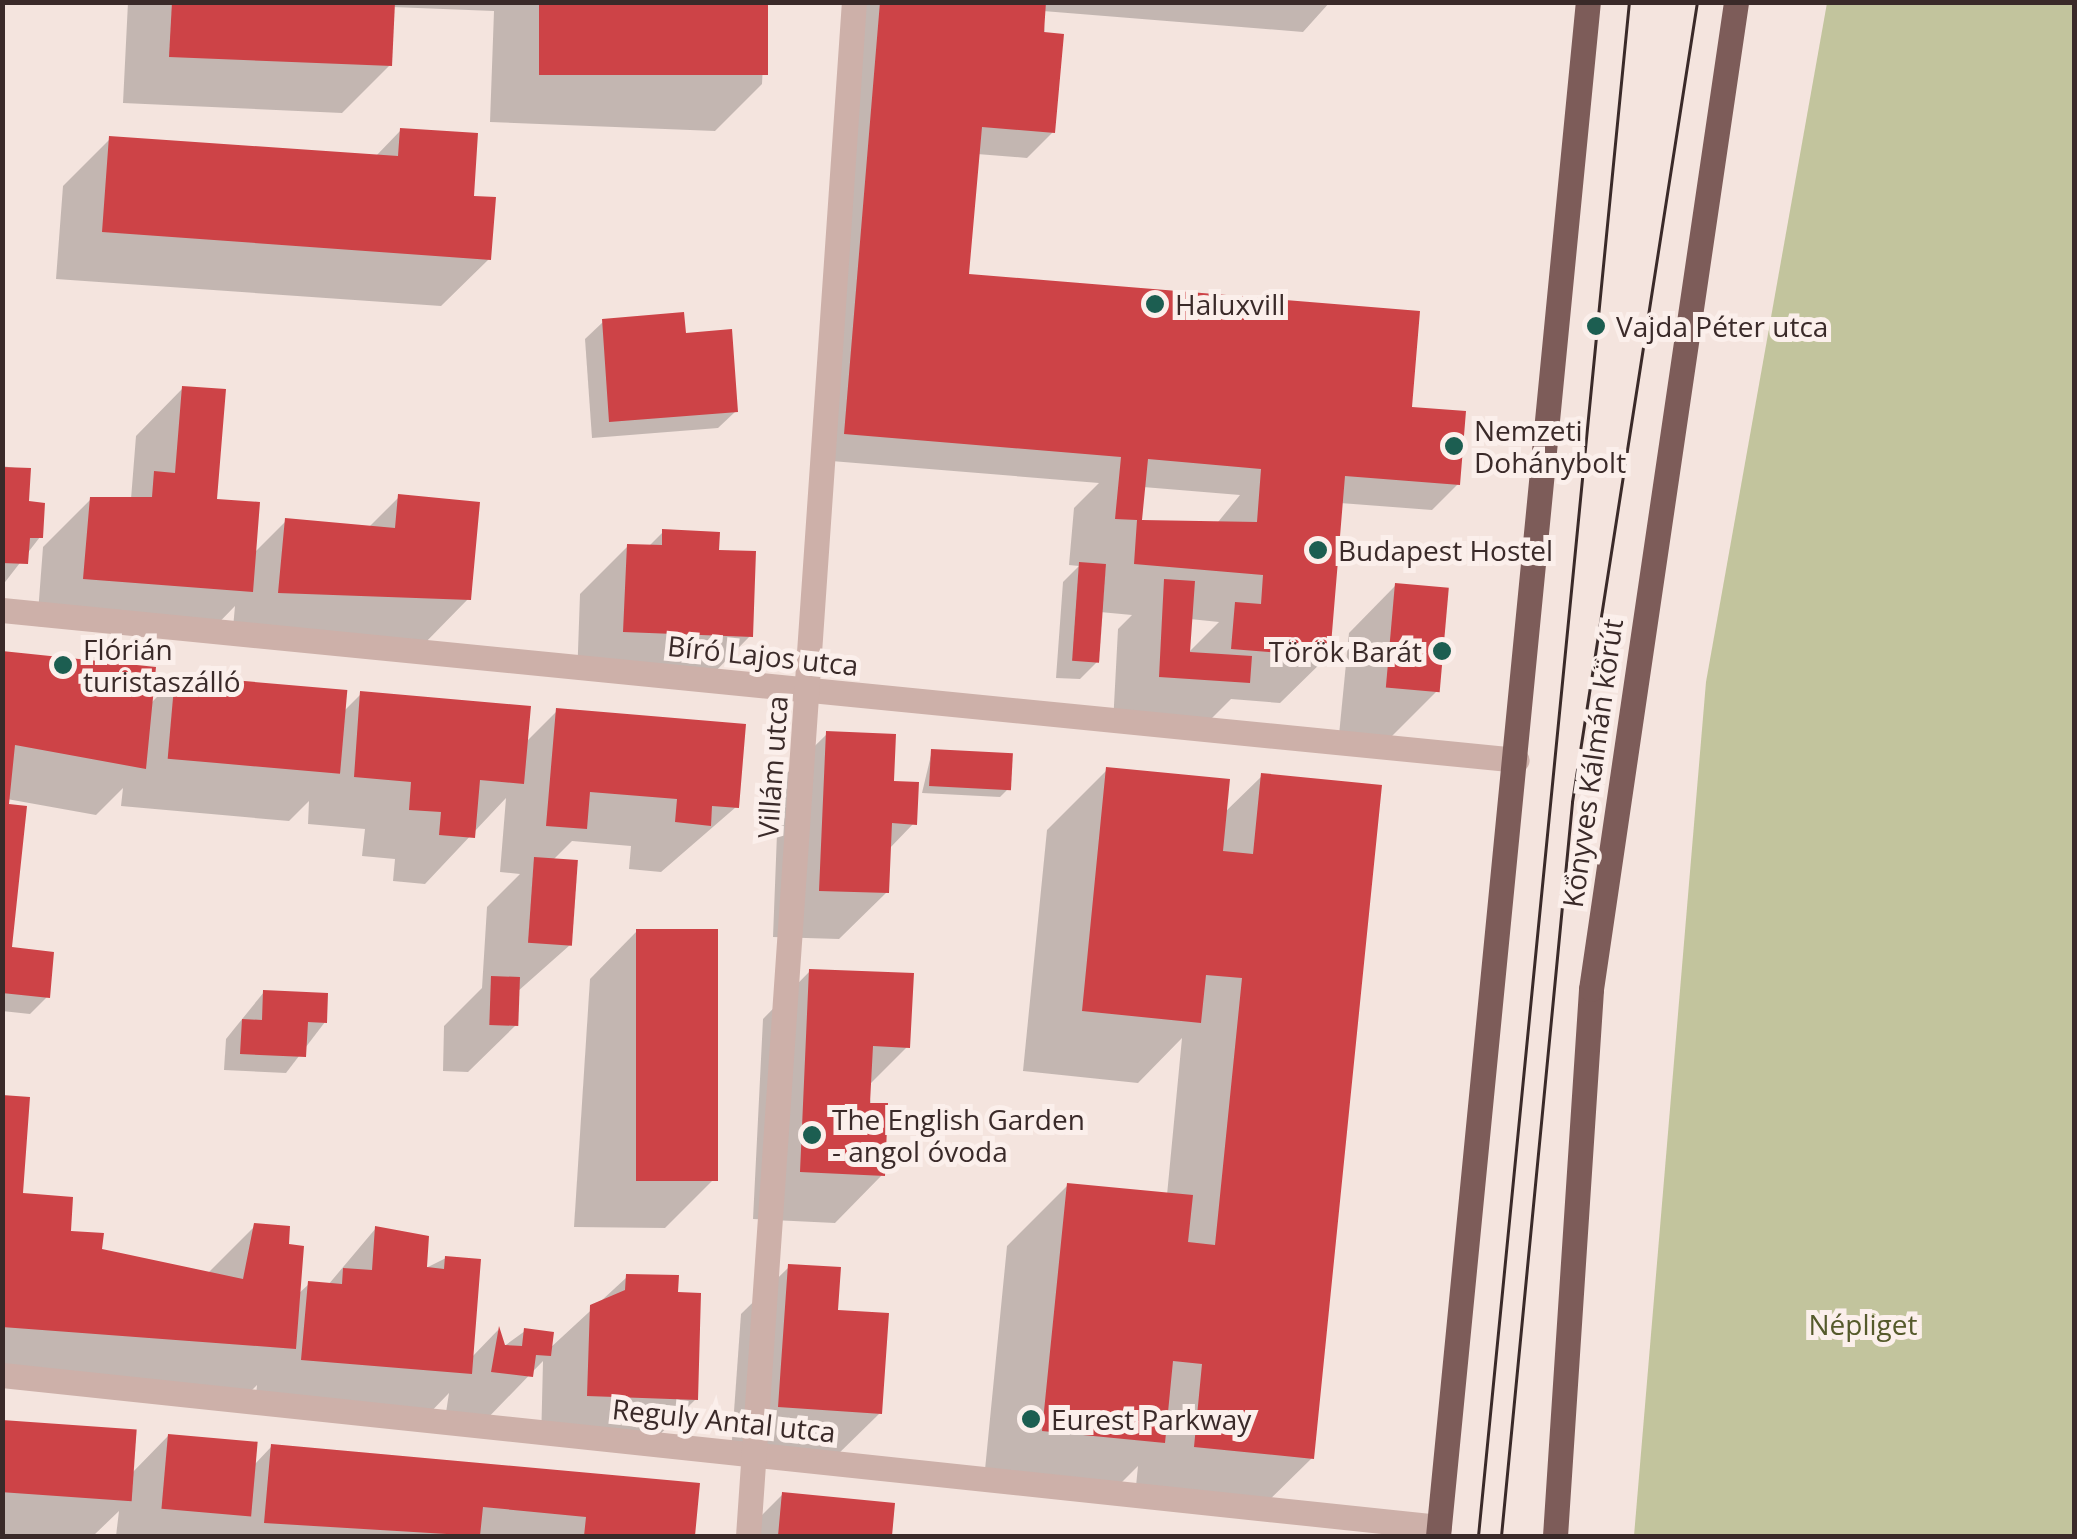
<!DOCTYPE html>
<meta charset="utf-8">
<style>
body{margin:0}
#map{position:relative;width:2077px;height:1539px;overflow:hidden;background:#f4e4de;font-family:"Open Sans",sans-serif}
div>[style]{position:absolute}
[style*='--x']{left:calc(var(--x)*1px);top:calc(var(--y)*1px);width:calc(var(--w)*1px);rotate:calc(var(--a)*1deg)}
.green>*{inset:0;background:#c2c49d}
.shadow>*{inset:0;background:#0003}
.building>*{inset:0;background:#cd4347;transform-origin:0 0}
.street>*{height:25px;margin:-12.5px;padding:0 12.5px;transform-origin:12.5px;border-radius:12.5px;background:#cdb0a9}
.primary>*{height:25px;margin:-12.5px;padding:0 12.5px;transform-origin:12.5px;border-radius:12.5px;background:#7d5c59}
.tram>*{height:2.5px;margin:-1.25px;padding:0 1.25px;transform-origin:1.25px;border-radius:1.25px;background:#3a2a29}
.dots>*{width:28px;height:28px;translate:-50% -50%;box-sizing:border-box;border:5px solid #fbefeb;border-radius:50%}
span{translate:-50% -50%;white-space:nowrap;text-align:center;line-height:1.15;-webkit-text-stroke:10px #fbefeb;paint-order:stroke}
.poi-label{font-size:28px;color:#3a2a29}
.left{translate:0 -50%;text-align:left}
.right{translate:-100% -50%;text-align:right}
.street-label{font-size:28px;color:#3a2a29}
.park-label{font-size:28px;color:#555a2b}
.frame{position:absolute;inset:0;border:5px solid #3a2a29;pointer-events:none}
</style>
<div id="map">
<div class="green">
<div style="clip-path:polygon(1827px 3px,2074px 3px,2074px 1536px,1634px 1536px,1706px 682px)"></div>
</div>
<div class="shadow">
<div style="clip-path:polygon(128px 2px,766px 2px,762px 84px,715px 131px,490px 122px,494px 11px,392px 7px,390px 65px,342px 113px,123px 103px)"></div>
<div style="clip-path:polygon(evenodd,858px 2px,1330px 2px,1303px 32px,1043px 11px,1053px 132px,1027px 158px,977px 154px,967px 276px,1409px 409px,1458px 484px,1432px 510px,1340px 503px,1328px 656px,1280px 703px,1231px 699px,1200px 730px,1113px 724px,1118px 629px,1132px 615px,1100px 612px,1097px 662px,1080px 679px,1056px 678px,1063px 582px,1079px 566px,1069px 565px,1074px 508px,1099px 483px,819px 460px,858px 2px,1143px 487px,1240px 495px,1214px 527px,1140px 523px,1143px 487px,858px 2px,1190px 619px,1219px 622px,1187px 654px,1190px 619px)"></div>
<div style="clip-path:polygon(401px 130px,471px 198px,489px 259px,441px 306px,56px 279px,63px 186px,110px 139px,375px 157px)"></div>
<div style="clip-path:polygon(603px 322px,683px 336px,736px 411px,718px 428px,592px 438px,585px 339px)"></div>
<div style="clip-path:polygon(183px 388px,215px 502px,253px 554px,286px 521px,368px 528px,399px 497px,468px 599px,421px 647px,232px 639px,235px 606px,203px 639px,37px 626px,43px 547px,91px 499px,131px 499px,136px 436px)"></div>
<div style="clip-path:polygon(2px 466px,28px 470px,26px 504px,40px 537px,2px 586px)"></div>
<div style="clip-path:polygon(663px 532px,716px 552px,750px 636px,703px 684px,577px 679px,580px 594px,628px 546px,648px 547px)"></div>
<div style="clip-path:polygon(1396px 585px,1436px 692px,1388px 740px,1339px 735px,1349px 633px)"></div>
<div style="clip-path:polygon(2px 654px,150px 704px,176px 678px,342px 713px,361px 694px,525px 743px,557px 711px,736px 807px,661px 872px,629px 869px,631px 846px,572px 841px,552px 861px,570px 945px,517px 992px,516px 1025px,468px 1072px,443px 1071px,444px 1026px,482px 988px,487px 907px,520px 874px,500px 872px,506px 798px,425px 884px,393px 881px,395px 859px,362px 856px,365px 829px,308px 824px,309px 801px,289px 821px,121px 806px,123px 788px,96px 815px,7px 799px,9px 950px,47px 997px,30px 1014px,2px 1011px)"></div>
<div style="clip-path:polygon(827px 734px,891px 784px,914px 823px,888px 850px,887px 892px,839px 939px,773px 937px,779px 781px)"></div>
<div style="clip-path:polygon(932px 751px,1008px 789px,1000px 797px,922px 793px)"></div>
<div style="clip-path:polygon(1107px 770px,1224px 813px,1262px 776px,1312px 1458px,1251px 1518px,1134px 1506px,1138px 1466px,1102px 1502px,983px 1490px,1007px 1246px,1068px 1185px,1167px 1195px,1182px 1038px,1138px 1083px,1023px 1071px,1047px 830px)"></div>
<div style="clip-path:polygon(637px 931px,712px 1181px,665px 1228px,574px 1227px,590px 979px)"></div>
<div style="clip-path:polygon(810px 971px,907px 1047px,868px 1086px,882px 1175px,835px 1223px,753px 1219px,763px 1019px)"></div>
<div style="clip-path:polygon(264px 992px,325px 1022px,286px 1073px,224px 1070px,226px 1039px)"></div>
<div style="clip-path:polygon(2px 1098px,20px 1195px,100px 1251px,207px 1274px,255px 1226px,286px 1247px,297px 1295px,309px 1284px,328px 1285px,376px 1228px,424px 1269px,446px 1258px,471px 1358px,498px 1330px,503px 1347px,525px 1331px,549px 1349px,627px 1277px,676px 1294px,696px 1399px,648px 1446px,541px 1443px,543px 1361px,483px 1423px,445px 1419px,449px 1393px,422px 1421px,255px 1407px,257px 1385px,246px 1396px,2px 1377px)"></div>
<div style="clip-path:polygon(789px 1267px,835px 1312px,880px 1413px,832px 1460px,731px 1453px,741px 1314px)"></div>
<div style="clip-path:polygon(2px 1423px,131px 1474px,168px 1436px,254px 1465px,272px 1446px,697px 1485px,692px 1536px,116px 1536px,119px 1511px,93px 1536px,2px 1536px)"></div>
<div style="clip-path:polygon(783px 1494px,893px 1506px,890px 1536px,741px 1536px)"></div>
</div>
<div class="building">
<div style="clip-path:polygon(172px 2px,395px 2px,392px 66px,169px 57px)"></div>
<div style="left:539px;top:2px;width:229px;height:73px"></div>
<div style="clip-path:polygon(evenodd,880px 2px,1046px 2px,1044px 32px,1064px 34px,1055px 133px,982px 127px,969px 274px,1420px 311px,1412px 407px,1466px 411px,1460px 485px,1345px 476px,1330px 657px,1231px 649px,1235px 602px,1261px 604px,1263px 575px,1134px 564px,1137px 520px,1115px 519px,1121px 457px,844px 434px,880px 2px,1148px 459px,1261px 469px,1257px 522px,1142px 520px,1148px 459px)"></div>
<div style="clip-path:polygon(400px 128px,478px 133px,474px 196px,496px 197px,491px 260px,102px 232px,109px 136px,398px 156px)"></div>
<div style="clip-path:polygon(684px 312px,686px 333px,732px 329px,738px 412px,609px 422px,602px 319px)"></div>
<div style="clip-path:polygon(182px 386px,226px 389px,217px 499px,260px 502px,253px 592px,83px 579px,90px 497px,152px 497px,154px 471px,175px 473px)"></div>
<div style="clip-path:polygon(2px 467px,31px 468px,29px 501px,45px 503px,43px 538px,30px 538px,28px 564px,2px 563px)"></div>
<div style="clip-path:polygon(398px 494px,480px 502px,471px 600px,278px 593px,285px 518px,395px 528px)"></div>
<div style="clip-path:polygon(662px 529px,720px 532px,719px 550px,756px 551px,753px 637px,623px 632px,627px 544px,662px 545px)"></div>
<div style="left:1079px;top:562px;width:27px;height:99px;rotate:4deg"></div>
<div style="clip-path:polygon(1164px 579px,1195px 581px,1190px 652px,1252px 656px,1250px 683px,1159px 677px)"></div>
<div style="left:1395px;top:583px;width:54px;height:105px;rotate:5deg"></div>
<div style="clip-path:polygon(2px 651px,156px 667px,146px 769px,15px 745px,9px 804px,27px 806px,12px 947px,54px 952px,50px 998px,2px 993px)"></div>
<div style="left:175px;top:675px;width:173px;height:84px;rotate:5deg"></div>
<div style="clip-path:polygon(360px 691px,531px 706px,524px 784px,480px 780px,475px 838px,439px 835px,441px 812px,409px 810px,411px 782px,354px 777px)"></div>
<div style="clip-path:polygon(556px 708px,746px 724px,739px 808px,712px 806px,711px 826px,675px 822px,677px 799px,590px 792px,587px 829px,546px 826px)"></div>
<div style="clip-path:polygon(826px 731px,896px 734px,894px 781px,919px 782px,917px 825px,892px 823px,889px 893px,819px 891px)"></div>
<div style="left:931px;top:749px;width:82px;height:37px;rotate:3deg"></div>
<div style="clip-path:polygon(1106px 767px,1230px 779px,1223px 851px,1253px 854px,1261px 773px,1382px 785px,1314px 1459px,1194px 1447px,1202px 1364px,1173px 1361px,1165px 1443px,1042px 1431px,1067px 1183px,1193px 1195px,1188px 1242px,1215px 1245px,1242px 978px,1206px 975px,1201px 1023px,1082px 1011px)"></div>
<div style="left:534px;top:857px;width:44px;height:86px;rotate:4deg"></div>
<div style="left:636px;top:929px;width:82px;height:252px"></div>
<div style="clip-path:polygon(809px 969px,914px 973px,910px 1048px,873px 1046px,870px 1103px,888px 1103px,885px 1176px,800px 1172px)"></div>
<div style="left:491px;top:976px;width:29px;height:49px;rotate:2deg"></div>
<div style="clip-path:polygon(263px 990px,328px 993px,327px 1023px,308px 1022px,306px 1057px,240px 1054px,242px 1019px,262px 1020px)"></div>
<div style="clip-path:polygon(2px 1095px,30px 1097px,23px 1193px,73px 1197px,71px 1231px,104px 1233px,102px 1249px,243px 1279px,254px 1223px,290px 1226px,289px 1244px,304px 1246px,296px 1349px,2px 1327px)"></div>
<div style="clip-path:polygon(375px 1226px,429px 1236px,427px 1267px,444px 1269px,445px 1256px,481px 1259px,472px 1374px,301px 1360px,308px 1281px,342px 1284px,343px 1268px,372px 1270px)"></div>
<div style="clip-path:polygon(788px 1264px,841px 1267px,838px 1310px,889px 1313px,882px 1414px,778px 1407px)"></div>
<div style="clip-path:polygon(626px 1274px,679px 1275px,678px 1292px,701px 1293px,698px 1400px,587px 1396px,590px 1305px,625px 1290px)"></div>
<div style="clip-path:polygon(499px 1326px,505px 1345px,522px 1346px,524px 1328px,554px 1332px,551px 1356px,536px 1355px,533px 1377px,491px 1372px)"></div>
<div style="left:2px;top:1420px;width:135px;height:72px;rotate:4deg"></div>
<div style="left:168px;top:1434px;width:90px;height:75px;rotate:5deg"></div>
<div style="clip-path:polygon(271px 1444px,700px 1483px,695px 1536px,584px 1536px,586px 1517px,483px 1507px,480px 1536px,264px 1523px)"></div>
<div style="clip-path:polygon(782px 1492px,895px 1503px,892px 1536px,778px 1536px)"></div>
</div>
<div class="street">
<div style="--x:2;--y:610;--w:1522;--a:5.65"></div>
<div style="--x:2;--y:1375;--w:1445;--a:6.04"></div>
<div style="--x:748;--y:1536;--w:1538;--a:-86.05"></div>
</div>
<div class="primary">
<div style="--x:1438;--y:1536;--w:1541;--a:-84.42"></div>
<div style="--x:1555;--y:1536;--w:548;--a:-86.23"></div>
<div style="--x:1591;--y:989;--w:998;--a:-81.64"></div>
</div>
<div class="tram">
<div style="--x:1478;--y:1536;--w:1541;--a:-84.38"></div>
<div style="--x:1501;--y:1536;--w:737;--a:-84.47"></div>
<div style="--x:1572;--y:802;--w:810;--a:-81.12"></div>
</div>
<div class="dots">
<div style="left:1155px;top:304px;background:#1c5e51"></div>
<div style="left:1596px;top:326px;background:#1c5e51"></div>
<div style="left:1454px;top:446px;background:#1c5e51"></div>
<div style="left:1318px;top:550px;background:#1c5e51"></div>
<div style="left:1442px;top:651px;background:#1c5e51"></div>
<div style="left:63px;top:665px;background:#1c5e51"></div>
<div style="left:812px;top:1135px;background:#1c5e51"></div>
<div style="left:1031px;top:1419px;background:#1c5e51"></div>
</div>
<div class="poi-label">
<span class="left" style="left:1175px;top:304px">Haluxvill</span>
<span class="left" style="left:1616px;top:326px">Vajda Péter utca</span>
<span class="left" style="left:1474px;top:446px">Nemzeti<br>Dohánybolt</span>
<span class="left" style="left:1338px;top:550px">Budapest Hostel</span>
<span class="left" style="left:83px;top:665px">Flórián<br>turistaszálló</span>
<span class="right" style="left:1422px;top:651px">Török Barát</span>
<span class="left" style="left:832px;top:1135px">The English Garden<br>- angol óvoda</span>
<span class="left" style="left:1051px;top:1419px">Eurest Parkway</span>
</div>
<div class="street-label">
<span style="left:763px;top:655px;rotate:6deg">Bíró Lajos utca</span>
<span style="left:1592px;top:763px;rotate:-82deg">Könyves Kálmán körút</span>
<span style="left:772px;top:767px;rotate:-86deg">Villám utca</span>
<span style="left:724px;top:1420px;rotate:6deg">Reguly Antal utca</span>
</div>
<div class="park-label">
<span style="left:1863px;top:1324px">Népliget</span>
</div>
<div class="frame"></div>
</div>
